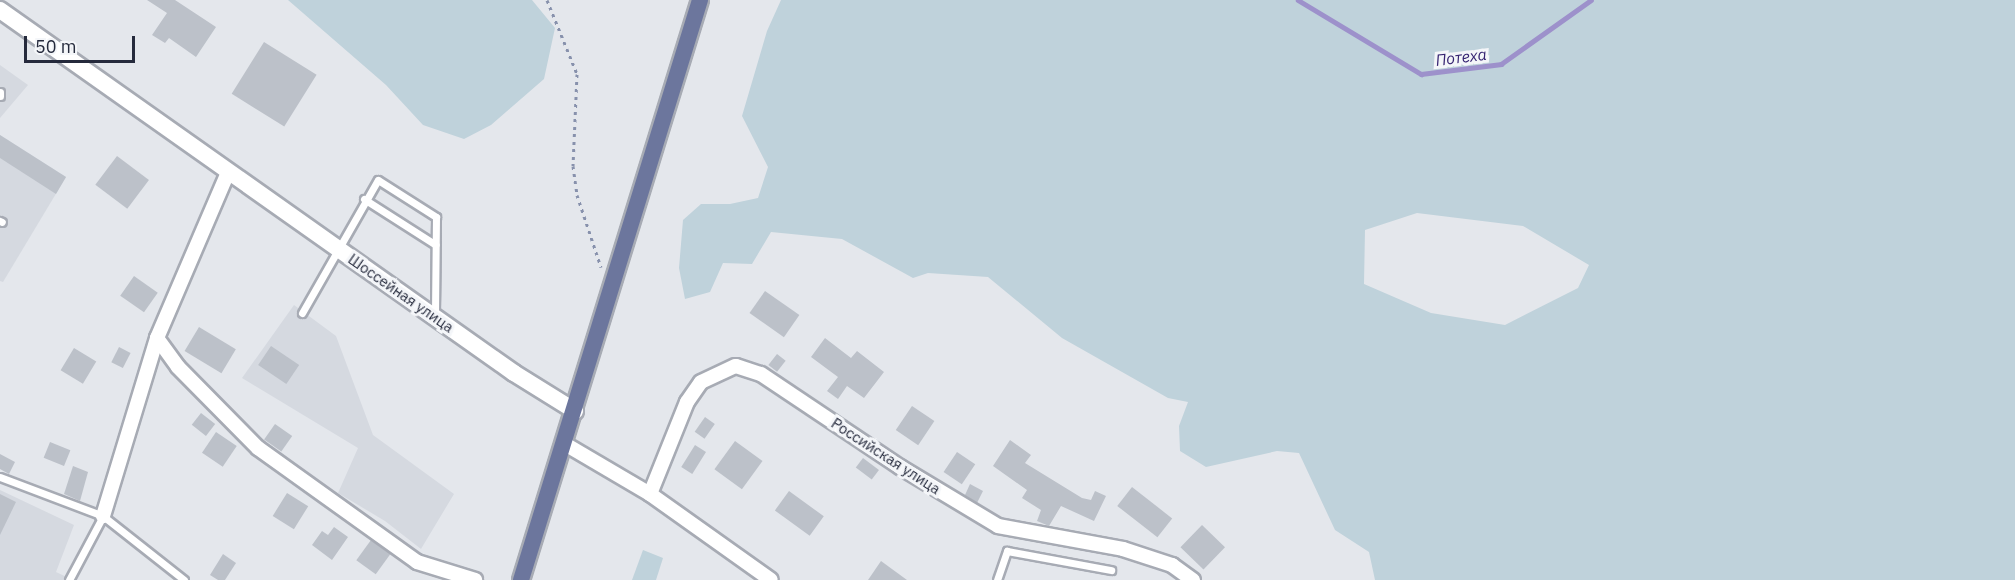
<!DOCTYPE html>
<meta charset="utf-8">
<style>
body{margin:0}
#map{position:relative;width:2015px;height:580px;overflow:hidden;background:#e4e7ec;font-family:"IBM Plex Sans",sans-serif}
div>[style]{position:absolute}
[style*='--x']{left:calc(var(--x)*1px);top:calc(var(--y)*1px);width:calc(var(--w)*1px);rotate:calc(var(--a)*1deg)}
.built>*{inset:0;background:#d5d9e0}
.green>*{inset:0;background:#bfd2db}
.stream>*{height:4.5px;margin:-2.25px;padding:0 2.25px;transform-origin:2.25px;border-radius:2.25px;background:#9d91cb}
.building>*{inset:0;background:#bcc1c9;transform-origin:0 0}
.path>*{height:3px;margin-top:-1.5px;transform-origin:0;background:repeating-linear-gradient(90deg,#8791ac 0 3px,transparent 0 7.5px)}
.roads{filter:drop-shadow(2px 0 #a7abb4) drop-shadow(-2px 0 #a7abb4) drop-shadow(0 2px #a7abb4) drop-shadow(0 -2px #a7abb4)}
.service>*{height:7px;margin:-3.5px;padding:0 3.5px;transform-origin:3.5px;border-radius:3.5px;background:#fff}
.minor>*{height:14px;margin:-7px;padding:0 7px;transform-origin:7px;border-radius:7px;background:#fff}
.tertiary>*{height:16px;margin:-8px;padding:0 8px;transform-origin:8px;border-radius:8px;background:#fff}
.primary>*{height:16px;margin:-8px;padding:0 8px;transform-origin:8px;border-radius:8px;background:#6c769d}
span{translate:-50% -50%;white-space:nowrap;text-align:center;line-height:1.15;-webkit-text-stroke:6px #f4f6f9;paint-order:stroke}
.street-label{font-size:15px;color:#252a3c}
.water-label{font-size:16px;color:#362472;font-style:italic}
.scale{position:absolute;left:24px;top:36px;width:111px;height:27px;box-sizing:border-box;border:3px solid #252a3c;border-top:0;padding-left:8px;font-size:18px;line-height:21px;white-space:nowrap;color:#252a3c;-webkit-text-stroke:4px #f4f6f9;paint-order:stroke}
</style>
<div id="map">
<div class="built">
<div style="clip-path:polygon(0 65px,28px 85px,0 118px)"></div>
<div style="clip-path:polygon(0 135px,66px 177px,3px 282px,0 281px)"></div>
<div style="clip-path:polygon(294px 305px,336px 336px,373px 435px,454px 494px,421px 549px,385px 521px,338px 493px,358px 448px,242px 378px)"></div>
<div style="clip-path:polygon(0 490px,74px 525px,56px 572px,73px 580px,0 580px)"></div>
</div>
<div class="green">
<div style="clip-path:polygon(288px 0,532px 0,555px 28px,544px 79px,491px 125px,464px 139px,423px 125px,386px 85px)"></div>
<div style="clip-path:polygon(evenodd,781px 0,2015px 0,2015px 580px,1375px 580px,1369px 552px,1335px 530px,1299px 453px,1277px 451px,1206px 467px,1180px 451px,1179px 426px,1188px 402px,1168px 398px,1062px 338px,988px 277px,928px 273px,913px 278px,842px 239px,771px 232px,752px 264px,723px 263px,710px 292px,685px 299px,679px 268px,683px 220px,701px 204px,730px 204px,758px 198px,768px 167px,742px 116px,767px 31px,781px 0,1417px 213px,1523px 226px,1589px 265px,1578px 288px,1505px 325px,1431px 313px,1364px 284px,1365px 230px,1417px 213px)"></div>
<div style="clip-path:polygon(643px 550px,663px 558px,656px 580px,632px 580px)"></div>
</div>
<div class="stream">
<div style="--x:1298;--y:0;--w:144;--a:31"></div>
<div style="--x:1421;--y:74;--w:81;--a:-7.1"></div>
<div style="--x:1501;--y:64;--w:110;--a:-35.4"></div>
</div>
<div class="building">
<div style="clip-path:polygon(147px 0,175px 0,216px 27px,196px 57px,169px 38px,165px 43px,152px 35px,167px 13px)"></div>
<div style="left:264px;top:42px;width:62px;height:61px;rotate:32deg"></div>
<div style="clip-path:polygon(0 135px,66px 177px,56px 194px,0 158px)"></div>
<div style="left:117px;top:156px;width:40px;height:36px;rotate:37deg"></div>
<div style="left:134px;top:276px;width:29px;height:24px;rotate:35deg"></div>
<div style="left:765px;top:291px;width:42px;height:27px;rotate:35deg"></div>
<div style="left:199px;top:327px;width:43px;height:28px;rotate:31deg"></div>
<div style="clip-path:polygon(825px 338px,851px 358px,857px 351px,884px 372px,864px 398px,847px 386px,838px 399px,827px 391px,838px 377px,811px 357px)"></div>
<div style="left:271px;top:346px;width:34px;height:23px;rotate:34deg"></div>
<div style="left:119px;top:347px;width:13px;height:17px;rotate:27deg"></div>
<div style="left:74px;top:348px;width:26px;height:26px;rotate:31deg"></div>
<div style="left:777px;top:354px;width:11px;height:14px;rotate:38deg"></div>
<div style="left:912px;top:406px;width:27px;height:29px;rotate:34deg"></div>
<div style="left:201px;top:413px;width:18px;height:15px;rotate:38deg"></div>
<div style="left:705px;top:417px;width:12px;height:18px;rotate:35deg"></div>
<div style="left:275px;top:424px;width:21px;height:19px;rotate:35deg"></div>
<div style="left:216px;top:432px;width:25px;height:25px;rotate:34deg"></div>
<div style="clip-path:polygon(1010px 440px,1031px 455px,1025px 463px,1082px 498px,1091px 500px,1095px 491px,1106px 496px,1094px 521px,1061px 506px,1049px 526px,1037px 521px,1041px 510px,1022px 498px,1027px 490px,993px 466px)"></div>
<div style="left:735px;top:441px;width:34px;height:35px;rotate:36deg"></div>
<div style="left:50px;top:442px;width:22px;height:17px;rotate:22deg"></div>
<div style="left:695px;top:445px;width:13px;height:26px;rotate:32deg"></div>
<div style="left:957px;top:452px;width:22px;height:24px;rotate:34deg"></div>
<div style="clip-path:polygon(0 454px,15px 462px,9px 474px,0 469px)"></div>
<div style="left:863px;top:458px;width:20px;height:12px;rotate:37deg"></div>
<div style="clip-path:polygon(73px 466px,88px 472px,80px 501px,64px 494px)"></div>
<div style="clip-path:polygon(970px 484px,983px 491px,977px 503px,965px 495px)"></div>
<div style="left:1132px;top:487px;width:51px;height:24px;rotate:38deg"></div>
<div style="left:789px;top:491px;width:43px;height:24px;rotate:36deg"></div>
<div style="left:287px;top:493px;width:25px;height:27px;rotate:32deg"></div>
<div style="clip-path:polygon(0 494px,16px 502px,0 535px)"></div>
<div style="left:1202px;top:525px;width:32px;height:31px;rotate:44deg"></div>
<div style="clip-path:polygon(334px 527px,348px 537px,332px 560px,312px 545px,322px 531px,328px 535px)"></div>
<div style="left:371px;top:540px;width:24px;height:25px;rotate:36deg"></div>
<div style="clip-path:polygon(223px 554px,236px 563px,225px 580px,218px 580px,210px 575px)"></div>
<div style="clip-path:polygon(881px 561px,907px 580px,868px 580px)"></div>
</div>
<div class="path">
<div style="--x:547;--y:0;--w:80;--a:67.9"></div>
<div style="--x:577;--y:74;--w:92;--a:92.5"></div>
<div style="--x:573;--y:166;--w:29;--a:82"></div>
<div style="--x:577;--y:195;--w:76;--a:71.6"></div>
</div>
<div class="roads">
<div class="service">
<div style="--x:0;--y:92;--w:4;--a:90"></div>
<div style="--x:364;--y:199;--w:85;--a:32.6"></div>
<div style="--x:0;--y:221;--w:2;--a:27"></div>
<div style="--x:302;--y:313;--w:153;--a:-60.3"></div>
<div style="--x:378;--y:180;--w:69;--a:32.5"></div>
<div style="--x:436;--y:217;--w:99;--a:90.6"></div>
<div style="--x:0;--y:477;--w:110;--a:20.7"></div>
<div style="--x:103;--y:516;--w:103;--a:38.3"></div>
<div style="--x:69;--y:580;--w:72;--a:-62"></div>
<div style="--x:997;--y:580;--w:31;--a:-71"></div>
<div style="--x:1007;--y:551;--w:106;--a:10.4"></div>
</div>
<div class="minor">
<div style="--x:157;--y:338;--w:36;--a:54"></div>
<div style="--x:178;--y:367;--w:114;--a:45.4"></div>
<div style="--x:258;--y:448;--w:196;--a:35.6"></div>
<div style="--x:417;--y:562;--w:61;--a:17.2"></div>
<div style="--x:565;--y:444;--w:99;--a:30.5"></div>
<div style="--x:650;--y:494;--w:148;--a:35.4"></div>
<div style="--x:650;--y:494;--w:99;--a:-68.1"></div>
<div style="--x:687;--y:402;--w:24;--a:-55"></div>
<div style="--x:701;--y:382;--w:38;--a:-25"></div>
<div style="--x:736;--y:366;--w:26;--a:18"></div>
<div style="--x:761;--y:374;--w:167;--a:33.8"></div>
<div style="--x:900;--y:467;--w:114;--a:31"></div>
<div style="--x:998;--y:526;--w:127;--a:10.4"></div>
<div style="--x:1123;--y:549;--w:52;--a:18.1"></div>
<div style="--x:1172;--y:565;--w:26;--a:36"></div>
<div style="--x:103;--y:516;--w:186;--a:-73.1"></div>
<div style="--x:157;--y:338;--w:181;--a:-66.8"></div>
</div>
<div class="tertiary">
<div style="--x:0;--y:10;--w:629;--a:35.23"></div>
<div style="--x:514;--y:373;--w:72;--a:31.9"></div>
</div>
<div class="primary">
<div style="--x:521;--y:580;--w:607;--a:-72.85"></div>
</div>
</div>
<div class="street-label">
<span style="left:401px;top:293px;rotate:35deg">Шоссейная улица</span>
<span style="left:886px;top:456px;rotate:33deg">Российская улица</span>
</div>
<div class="water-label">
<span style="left:1461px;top:57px;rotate:-7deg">Потеха</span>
</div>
<div class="scale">50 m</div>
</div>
